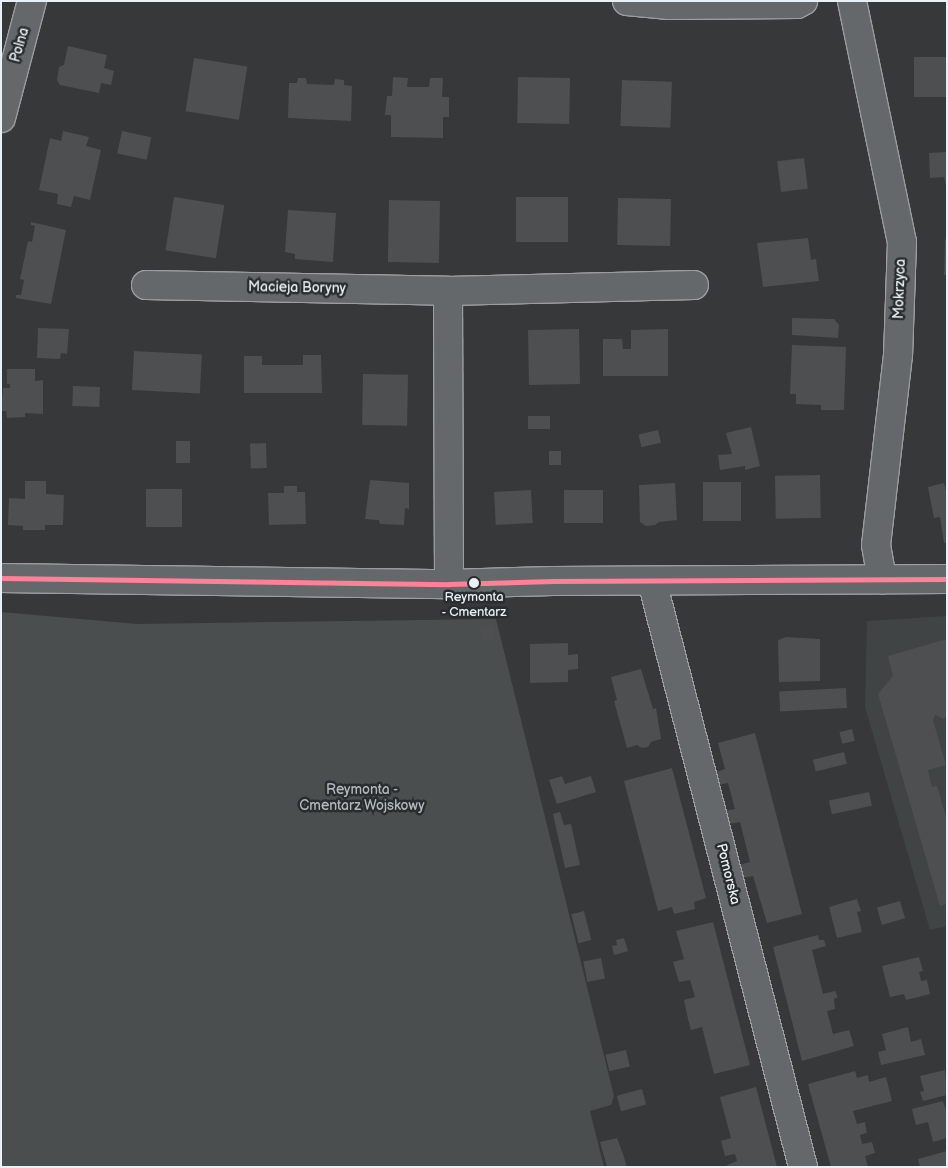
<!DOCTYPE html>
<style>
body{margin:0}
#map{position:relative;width:948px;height:1168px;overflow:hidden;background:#363839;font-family:"Balsamiq Sans",sans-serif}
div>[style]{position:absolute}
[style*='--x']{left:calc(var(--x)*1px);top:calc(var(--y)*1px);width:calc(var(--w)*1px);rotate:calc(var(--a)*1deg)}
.built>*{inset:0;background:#404445}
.green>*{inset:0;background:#4a4e4f}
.building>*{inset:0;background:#4e4f50;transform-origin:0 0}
.roads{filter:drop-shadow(1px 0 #9b9d9f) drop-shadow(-1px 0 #9b9d9f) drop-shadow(0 1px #9b9d9f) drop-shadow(0 -1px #9b9d9f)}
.street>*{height:28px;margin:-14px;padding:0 14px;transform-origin:14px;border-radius:14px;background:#65686b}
.bus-1>*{height:5px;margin:-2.5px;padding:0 2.5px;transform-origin:2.5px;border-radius:2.5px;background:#ff8098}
.dots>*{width:14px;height:14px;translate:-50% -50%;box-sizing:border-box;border:2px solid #2a2d2e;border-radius:50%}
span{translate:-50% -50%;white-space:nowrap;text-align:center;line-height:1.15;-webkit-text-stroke:5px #2a2d2e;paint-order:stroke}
.bus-label{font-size:13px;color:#e8f1f8}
.street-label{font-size:14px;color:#e8f1f8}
.park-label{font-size:14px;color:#b2b9be}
.frame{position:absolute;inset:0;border:2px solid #e8f1f8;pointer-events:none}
</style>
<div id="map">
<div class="built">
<div style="clip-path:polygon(947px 616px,947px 926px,930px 930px,865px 707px,867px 621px)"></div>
</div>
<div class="green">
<div style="clip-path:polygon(1px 612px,137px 624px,496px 619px,614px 1096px,611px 1105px,590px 1111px,604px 1167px,1px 1167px)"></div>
</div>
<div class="building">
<div style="clip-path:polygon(68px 46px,107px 55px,104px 68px,114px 71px,111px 85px,101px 83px,99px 93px,60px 85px,57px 80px,59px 67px,64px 65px)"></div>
<div style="left:947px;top:57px;width:40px;height:33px;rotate:90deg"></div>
<div style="left:194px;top:58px;width:54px;height:54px;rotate:9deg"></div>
<div style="clip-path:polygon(393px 77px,408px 78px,407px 87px,429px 87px,430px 78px,443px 78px,442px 97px,449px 97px,449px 117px,443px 117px,443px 138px,391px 137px,391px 115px,385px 115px,387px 96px,392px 96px)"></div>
<div style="left:518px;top:77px;width:52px;height:46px;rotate:1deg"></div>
<div style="clip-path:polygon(298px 78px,306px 78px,307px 84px,334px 85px,335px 79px,344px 80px,344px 85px,352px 86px,351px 121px,288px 118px,289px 83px,297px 83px)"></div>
<div style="left:622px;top:80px;width:50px;height:46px;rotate:2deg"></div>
<div style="clip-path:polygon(63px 131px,89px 137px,86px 146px,101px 150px,90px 200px,74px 196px,71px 207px,57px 204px,58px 194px,39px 190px,50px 138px,61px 141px)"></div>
<div style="left:122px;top:131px;width:30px;height:23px;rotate:12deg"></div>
<div style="clip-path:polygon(947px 152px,947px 186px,946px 186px,944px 177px,930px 178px,929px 153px)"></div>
<div style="left:804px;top:158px;width:31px;height:27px;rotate:83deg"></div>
<div style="left:174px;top:197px;width:51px;height:54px;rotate:9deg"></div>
<div style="left:516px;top:197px;width:52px;height:45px"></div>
<div style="left:618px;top:198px;width:53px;height:47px;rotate:1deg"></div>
<div style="left:389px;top:200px;width:51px;height:62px;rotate:1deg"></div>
<div style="clip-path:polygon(288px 210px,336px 213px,333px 262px,295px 259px,295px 254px,285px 252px)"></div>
<div style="clip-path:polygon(31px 222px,66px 230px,51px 304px,16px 298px,16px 295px,21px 295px,24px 280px,20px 279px,28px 241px,32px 242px,35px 226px,31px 225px)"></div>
<div style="clip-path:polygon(808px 238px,811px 260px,816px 259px,819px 281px,763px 287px,757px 243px)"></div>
<div style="clip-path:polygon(945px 239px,947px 239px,947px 275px,944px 275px)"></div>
<div style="clip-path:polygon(792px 318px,834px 319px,839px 325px,838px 338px,792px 335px)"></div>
<div style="clip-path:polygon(38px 328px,69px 329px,67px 354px,61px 353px,60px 359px,37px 358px)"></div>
<div style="left:579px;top:329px;width:55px;height:51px;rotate:89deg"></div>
<div style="clip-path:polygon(668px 329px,668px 376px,603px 376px,603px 339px,622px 339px,623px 349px,631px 349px,631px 330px)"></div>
<div style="clip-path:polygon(792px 345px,846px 347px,844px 410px,821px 410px,821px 405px,796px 404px,796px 394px,790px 394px)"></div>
<div style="left:134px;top:351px;width:68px;height:39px;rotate:3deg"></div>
<div style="clip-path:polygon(303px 355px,321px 355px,322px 393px,244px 393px,244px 356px,262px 356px,262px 365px,303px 365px)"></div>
<div style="clip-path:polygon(7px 369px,35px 369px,35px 381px,43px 380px,43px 414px,25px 413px,25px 417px,7px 418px,6px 411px,1px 411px,3px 388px,10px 388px,10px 384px,7px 384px)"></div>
<div style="left:363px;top:374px;width:45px;height:51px;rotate:1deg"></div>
<div style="left:73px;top:386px;width:27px;height:20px;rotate:2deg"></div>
<div style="left:550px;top:416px;width:13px;height:22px;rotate:90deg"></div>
<div style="clip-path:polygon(751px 427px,760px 466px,745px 470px,745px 466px,720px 470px,718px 455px,732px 454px,726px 433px)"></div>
<div style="left:658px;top:430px;width:13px;height:20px;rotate:77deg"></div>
<div style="left:176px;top:441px;width:14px;height:22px"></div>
<div style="left:266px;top:443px;width:25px;height:16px;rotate:88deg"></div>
<div style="left:549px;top:451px;width:12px;height:14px"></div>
<div style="left:820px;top:475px;width:43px;height:45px;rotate:89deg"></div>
<div style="clip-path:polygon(370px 480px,409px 483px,409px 509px,405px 508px,404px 525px,380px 524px,379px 520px,365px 519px)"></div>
<div style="clip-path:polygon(25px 481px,46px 481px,46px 494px,64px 495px,63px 525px,45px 525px,45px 530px,23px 530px,23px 526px,8px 525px,9px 498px,25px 499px)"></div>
<div style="left:741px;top:482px;width:39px;height:38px;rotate:90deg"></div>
<div style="clip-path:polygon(675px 483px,677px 520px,659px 522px,655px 525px,646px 526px,640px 522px,639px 485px)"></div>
<div style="clip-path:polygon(944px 483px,947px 494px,947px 543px,944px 543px,940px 517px,934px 518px,928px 487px)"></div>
<div style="clip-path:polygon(284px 486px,297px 486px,297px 492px,305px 492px,306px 524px,269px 525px,268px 493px,284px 493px)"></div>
<div style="left:146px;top:489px;width:36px;height:38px"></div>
<div style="left:531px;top:490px;width:33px;height:37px;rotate:87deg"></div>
<div style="left:603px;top:490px;width:33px;height:39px;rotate:90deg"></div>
<div style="left:481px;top:627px;width:13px;height:13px"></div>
<div style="clip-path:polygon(786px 637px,820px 639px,820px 681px,779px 682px,778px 640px)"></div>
<div style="clip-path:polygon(947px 639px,947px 715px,944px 719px,935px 715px,933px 720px,946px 765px,928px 770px,932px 787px,937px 786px,947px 820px,947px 904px,940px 906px,878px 694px,893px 676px,888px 656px)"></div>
<div style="clip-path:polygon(568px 643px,568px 655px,578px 654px,578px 669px,568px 670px,568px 682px,530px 683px,530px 644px)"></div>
<div style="clip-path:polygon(641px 669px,653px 709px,656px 708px,661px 739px,651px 742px,648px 747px,642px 748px,637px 745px,627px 748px,614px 701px,617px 700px,611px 677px)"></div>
<div style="left:846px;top:688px;width:20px;height:67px;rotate:87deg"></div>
<div style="left:852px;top:729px;width:12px;height:13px;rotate:76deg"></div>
<div style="clip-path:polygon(755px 733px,802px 914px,767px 923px,753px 876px,742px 878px,739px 865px,750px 862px,740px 822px,728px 824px,725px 811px,735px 809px,728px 783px,718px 785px,714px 773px,725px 769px,718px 743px)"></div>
<div style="left:844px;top:752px;width:12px;height:32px;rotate:76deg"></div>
<div style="clip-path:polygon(672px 768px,706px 898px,694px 902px,695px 909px,674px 914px,672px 907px,658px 911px,624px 781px)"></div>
<div style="clip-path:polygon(562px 776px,565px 784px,591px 776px,596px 792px,557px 804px,549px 780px)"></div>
<div style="left:869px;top:792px;width:14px;height:41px;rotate:78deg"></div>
<div style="clip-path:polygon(560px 812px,564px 825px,571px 824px,580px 865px,565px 868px,553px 814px)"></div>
<div style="clip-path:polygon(857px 899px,861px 911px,857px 912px,862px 932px,837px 938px,829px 907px)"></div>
<div style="left:900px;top:901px;width:18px;height:24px;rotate:74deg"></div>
<div style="left:584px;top:911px;width:30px;height:13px;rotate:76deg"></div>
<div style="clip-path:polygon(713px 922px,750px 1065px,714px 1074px,702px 1027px,691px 1030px,688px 1019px,684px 1000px,695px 997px,690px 980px,679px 982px,673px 962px,684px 959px,676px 931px)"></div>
<div style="clip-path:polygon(818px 935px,819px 940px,824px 940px,826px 946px,812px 950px,823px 994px,835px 991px,838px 997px,834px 999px,835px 1009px,827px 1011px,833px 1034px,849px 1030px,854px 1046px,802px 1061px,773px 947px)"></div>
<div style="clip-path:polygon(624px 938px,628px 951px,614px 955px,612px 946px,617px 945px,616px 940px)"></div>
<div style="clip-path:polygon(919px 957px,923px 971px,919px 972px,921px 981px,927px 980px,930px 994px,906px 1000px,904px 994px,890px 997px,882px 966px)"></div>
<div style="left:601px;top:958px;width:21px;height:18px;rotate:79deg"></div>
<div style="clip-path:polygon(908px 1027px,911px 1042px,921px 1039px,925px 1055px,881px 1065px,878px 1052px,886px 1050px,882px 1034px)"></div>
<div style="left:626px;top:1050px;width:17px;height:21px;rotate:77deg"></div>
<div style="clip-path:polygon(945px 1070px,947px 1095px,923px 1101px,920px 1092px,924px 1091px,920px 1076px)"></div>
<div style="clip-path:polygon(855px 1071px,857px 1078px,868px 1075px,869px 1082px,886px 1077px,892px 1101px,853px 1111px,857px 1124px,865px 1122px,867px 1133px,860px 1135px,862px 1144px,872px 1142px,875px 1153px,865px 1156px,868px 1167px,831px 1167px,808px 1084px)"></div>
<div style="clip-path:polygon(756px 1087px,777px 1167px,728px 1167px,727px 1165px,737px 1161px,735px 1154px,725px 1156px,721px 1141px,731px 1138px,720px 1097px)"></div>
<div style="left:642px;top:1089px;width:16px;height:26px;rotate:75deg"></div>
<div style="clip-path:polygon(943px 1101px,947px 1113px,947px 1138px,933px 1142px,928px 1122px,916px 1125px,912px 1109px)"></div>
<div style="clip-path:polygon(617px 1138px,623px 1154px,627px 1167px,607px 1167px,600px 1142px)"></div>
<div style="clip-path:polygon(947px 1151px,947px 1167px,920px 1167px,918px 1159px)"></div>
</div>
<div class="roads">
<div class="street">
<div style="--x:627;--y:1;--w:42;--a:5.4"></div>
<div style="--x:669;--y:5;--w:128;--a:-0.4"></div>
<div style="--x:797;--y:4;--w:7;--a:-27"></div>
<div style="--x:852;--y:1;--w:246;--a:78.3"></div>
<div style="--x:902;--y:242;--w:113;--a:92"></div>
<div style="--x:898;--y:355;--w:191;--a:96.6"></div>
<div style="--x:876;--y:545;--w:35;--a:80"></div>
<div style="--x:1;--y:118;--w:121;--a:-75.2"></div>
<div style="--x:146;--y:285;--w:302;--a:1.1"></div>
<div style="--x:448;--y:291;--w:246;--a:-1.4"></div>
<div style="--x:448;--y:291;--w:293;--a:89.8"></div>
<div style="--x:1;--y:578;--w:448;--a:0.8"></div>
<div style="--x:449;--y:584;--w:104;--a:-1.7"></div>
<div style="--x:553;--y:581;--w:394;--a:-0.3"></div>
<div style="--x:652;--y:581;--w:605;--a:75.55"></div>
</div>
</div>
<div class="bus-1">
<div style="--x:1;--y:578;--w:448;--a:0.8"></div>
<div style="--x:449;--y:584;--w:104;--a:-1.7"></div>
<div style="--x:553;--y:581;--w:394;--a:-0.3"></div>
</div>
<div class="dots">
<div style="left:474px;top:583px;background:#e8f1f8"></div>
</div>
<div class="bus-label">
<span style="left:474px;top:605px">Reymonta<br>- Cmentarz</span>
</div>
<div class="street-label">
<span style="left:20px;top:45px;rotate:-74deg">Polna</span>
<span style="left:297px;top:288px;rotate:1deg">Macieja Boryny</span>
<span style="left:900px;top:289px;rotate:-88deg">Mokrzyca</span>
<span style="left:728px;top:874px;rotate:76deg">Pomorska</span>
</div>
<div class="park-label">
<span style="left:362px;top:798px">Reymonta -<br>Cmentarz Wojskowy</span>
</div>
<div class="frame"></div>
</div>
